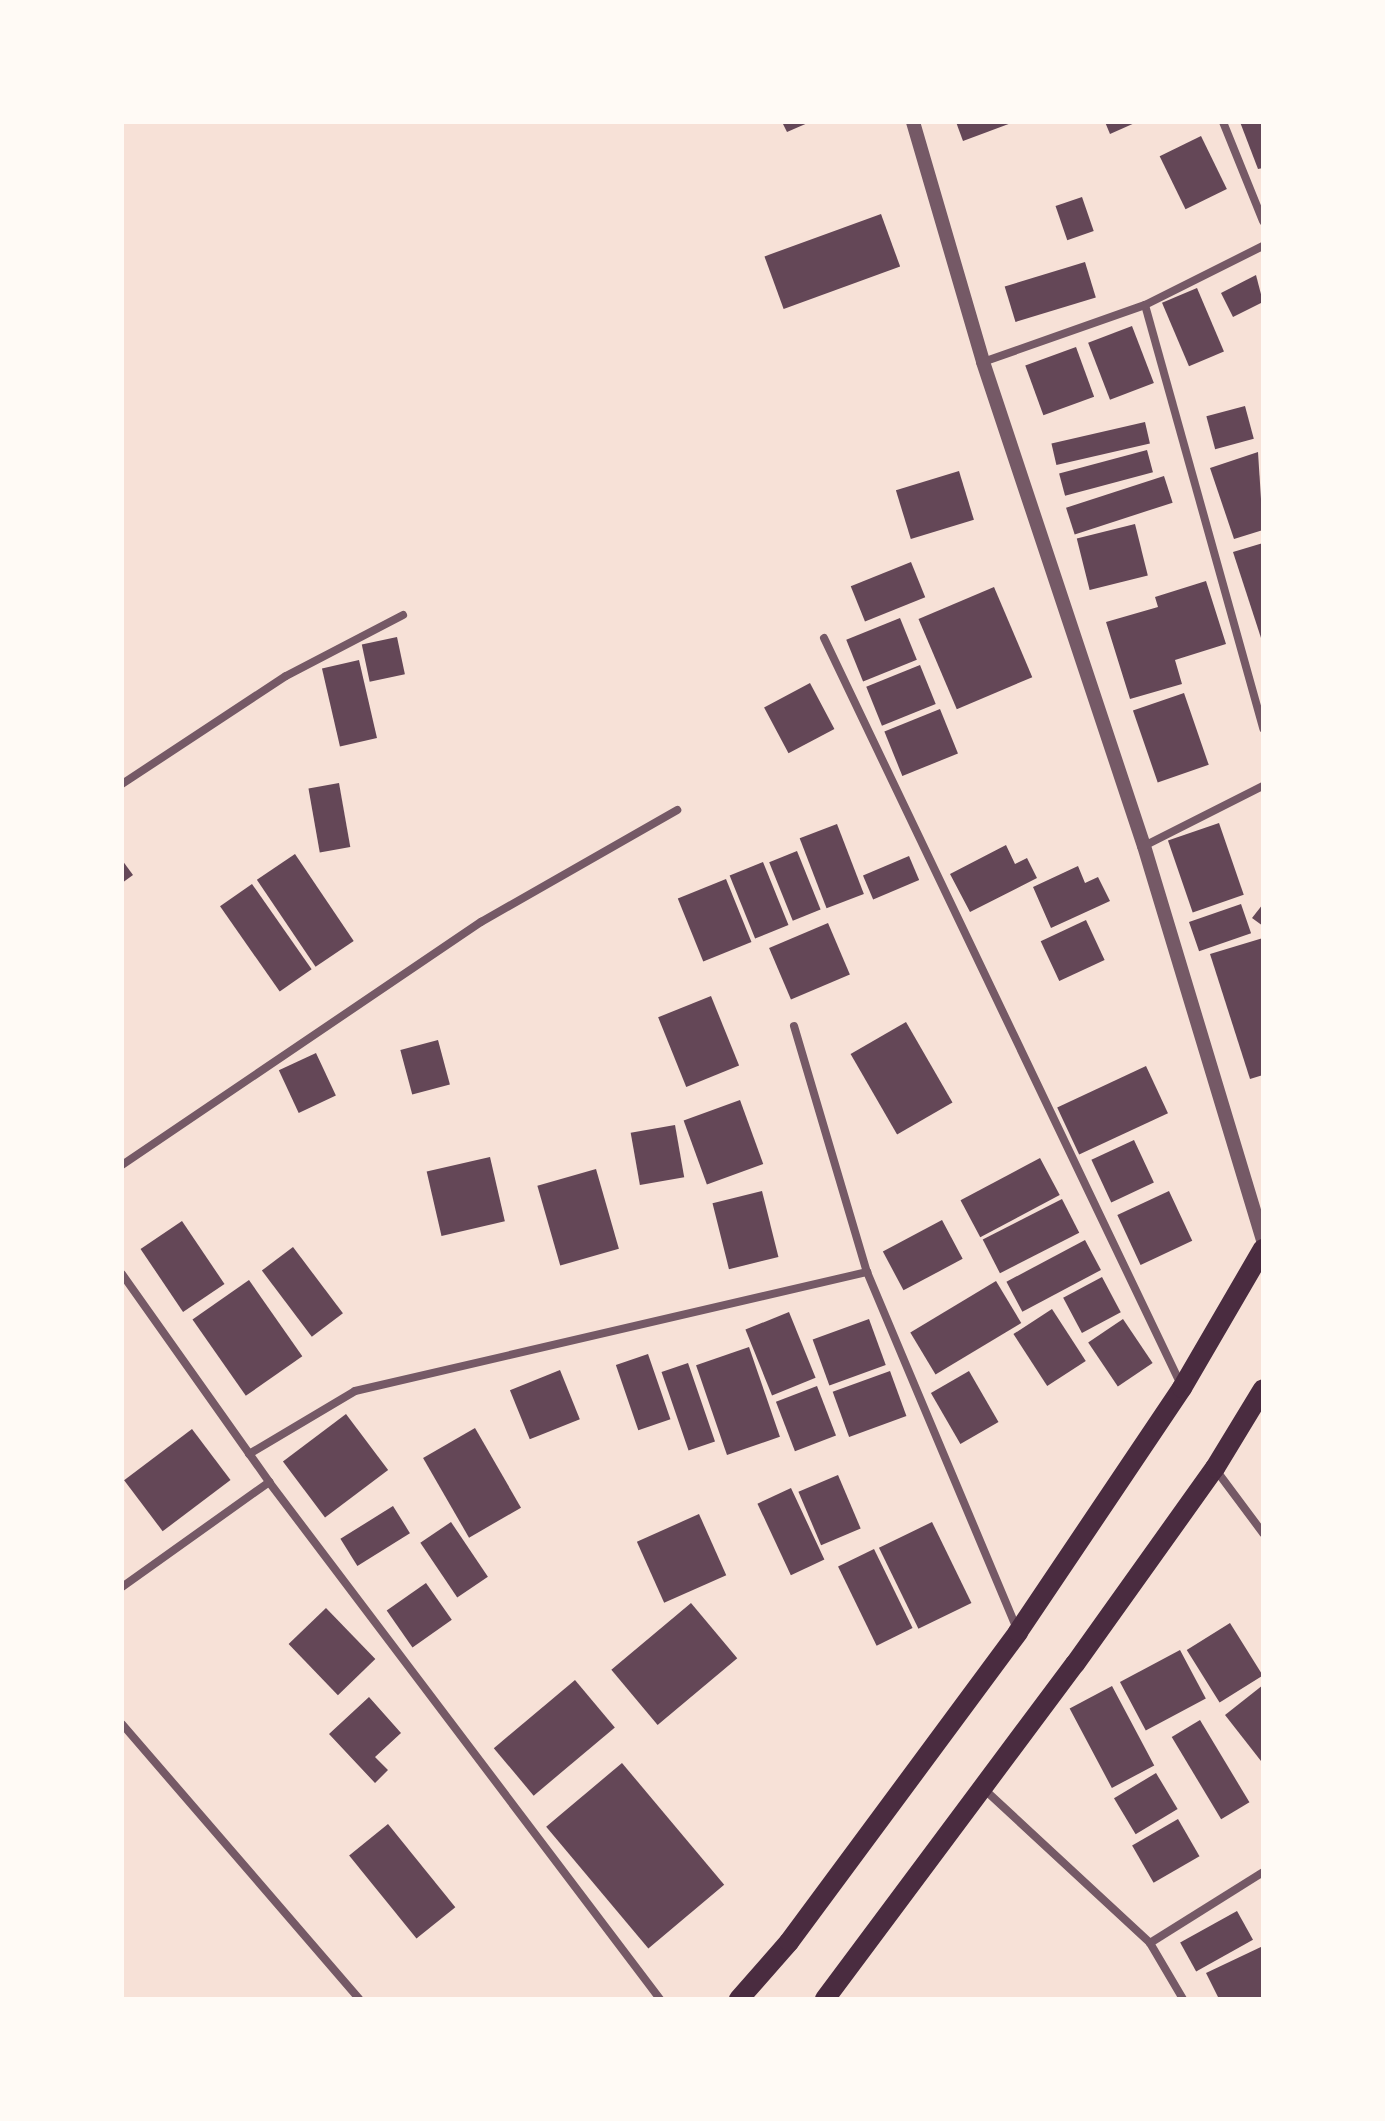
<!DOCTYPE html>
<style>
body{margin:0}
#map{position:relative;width:1385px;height:2121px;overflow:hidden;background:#f7e1d7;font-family:Poppins,sans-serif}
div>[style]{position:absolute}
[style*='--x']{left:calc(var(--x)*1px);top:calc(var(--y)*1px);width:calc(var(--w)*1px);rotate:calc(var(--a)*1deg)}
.building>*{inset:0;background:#644757;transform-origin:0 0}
.minor>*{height:8px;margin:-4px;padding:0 4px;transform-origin:4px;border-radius:4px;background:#755966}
.tertiary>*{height:14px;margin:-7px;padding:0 7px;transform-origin:7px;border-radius:7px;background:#755966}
.primary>*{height:20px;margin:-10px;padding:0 10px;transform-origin:10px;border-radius:10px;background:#4a2c40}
span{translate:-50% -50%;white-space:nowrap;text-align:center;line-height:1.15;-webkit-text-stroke:8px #fffaf5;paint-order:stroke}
.frame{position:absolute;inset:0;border:124px solid #fffaf5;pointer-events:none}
</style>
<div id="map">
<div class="building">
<div style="clip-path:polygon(782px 122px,810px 122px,787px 132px)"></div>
<div style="clip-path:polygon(956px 122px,1014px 122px,963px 141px)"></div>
<div style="clip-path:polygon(1105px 122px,1137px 122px,1110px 134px)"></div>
<div style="clip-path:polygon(1240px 122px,1263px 122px,1263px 168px,1258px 169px)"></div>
<div style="left:1201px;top:136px;width:59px;height:46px;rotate:64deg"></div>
<div style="left:1082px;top:197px;width:36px;height:28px;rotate:71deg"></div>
<div style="left:881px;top:214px;width:56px;height:124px;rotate:70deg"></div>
<div style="left:1085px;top:262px;width:37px;height:84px;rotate:73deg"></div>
<div style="clip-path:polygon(1256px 275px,1263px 302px,1233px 317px,1221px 293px)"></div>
<div style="left:1197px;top:288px;width:69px;height:38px;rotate:67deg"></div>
<div style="left:1132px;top:326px;width:61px;height:47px;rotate:69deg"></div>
<div style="left:1076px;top:347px;width:53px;height:54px;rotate:70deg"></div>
<div style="left:1245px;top:406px;width:34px;height:40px;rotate:75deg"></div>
<div style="left:1145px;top:422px;width:22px;height:96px;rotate:77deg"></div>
<div style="left:1147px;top:450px;width:23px;height:91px;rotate:75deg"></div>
<div style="clip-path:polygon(1258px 452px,1263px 530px,1234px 539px,1210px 468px)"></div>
<div style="left:959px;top:471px;width:51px;height:66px;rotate:73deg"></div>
<div style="left:1164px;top:476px;width:28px;height:103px;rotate:72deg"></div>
<div style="left:1135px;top:524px;width:53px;height:60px;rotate:76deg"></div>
<div style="clip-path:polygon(1263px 543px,1263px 641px,1262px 641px,1233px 552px)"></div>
<div style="left:911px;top:562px;width:38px;height:65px;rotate:68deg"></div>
<div style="clip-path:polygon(1206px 581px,1226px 644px,1175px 660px,1182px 684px,1130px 699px,1106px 622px,1158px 607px,1155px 597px)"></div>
<div style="left:994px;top:587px;width:98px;height:82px;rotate:67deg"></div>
<div style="left:900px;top:618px;width:45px;height:58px;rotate:68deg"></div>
<div style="left:397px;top:637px;width:38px;height:36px;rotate:78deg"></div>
<div style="left:359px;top:660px;width:80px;height:38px;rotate:77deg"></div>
<div style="left:920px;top:665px;width:42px;height:58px;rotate:68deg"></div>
<div style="left:810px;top:683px;width:52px;height:52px;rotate:62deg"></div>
<div style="left:1184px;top:693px;width:76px;height:54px;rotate:71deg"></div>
<div style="left:940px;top:709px;width:48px;height:60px;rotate:68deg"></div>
<div style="left:339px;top:783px;width:65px;height:31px;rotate:80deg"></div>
<div style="left:1219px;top:823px;width:76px;height:54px;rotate:71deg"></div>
<div style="left:837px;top:824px;width:75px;height:40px;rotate:69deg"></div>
<div style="clip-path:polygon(1006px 845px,1015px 864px,1027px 858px,1037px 878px,970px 912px,950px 874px)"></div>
<div style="left:797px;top:851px;width:63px;height:30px;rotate:68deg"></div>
<div style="left:295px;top:854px;width:105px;height:46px;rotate:56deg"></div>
<div style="left:909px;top:856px;width:26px;height:50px;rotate:67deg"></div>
<div style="clip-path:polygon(122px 860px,133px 875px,122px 883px)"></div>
<div style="left:763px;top:862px;width:68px;height:36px;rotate:68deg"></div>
<div style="clip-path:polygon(1078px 866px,1085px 883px,1098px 877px,1110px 901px,1051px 928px,1033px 887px)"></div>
<div style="left:726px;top:879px;width:68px;height:52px;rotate:68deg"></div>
<div style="left:252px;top:884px;width:104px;height:39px;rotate:55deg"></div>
<div style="left:1241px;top:904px;width:31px;height:55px;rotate:71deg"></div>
<div style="clip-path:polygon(1263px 904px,1263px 926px,1252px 918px)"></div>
<div style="left:1086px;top:920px;width:44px;height:50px;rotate:65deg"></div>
<div style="left:828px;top:923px;width:56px;height:64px;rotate:67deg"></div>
<div style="clip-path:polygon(1263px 938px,1263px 1075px,1250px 1079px,1210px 954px)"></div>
<div style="left:711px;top:996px;width:75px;height:57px;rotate:68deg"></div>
<div style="left:906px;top:1022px;width:93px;height:64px;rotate:60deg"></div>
<div style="left:438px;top:1040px;width:46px;height:39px;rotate:75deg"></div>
<div style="left:316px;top:1053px;width:47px;height:41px;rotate:65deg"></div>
<div style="left:1146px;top:1066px;width:52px;height:98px;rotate:65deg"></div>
<div style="left:740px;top:1100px;width:68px;height:60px;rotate:70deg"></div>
<div style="left:675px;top:1125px;width:53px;height:45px;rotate:80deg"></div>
<div style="left:1134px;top:1140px;width:47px;height:47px;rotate:65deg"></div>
<div style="left:490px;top:1157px;width:66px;height:65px;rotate:77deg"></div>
<div style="left:1040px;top:1158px;width:42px;height:90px;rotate:62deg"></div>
<div style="left:596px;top:1169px;width:83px;height:61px;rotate:74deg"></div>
<div style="left:762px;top:1191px;width:68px;height:51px;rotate:76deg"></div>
<div style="left:1169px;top:1191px;width:55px;height:57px;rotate:65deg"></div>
<div style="left:1062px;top:1199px;width:38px;height:89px;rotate:63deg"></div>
<div style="left:942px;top:1220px;width:44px;height:67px;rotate:62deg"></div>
<div style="left:182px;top:1221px;width:76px;height:50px;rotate:56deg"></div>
<div style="left:1085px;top:1240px;width:34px;height:89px;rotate:62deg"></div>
<div style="left:293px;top:1247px;width:83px;height:39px;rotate:53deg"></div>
<div style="left:1102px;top:1277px;width:40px;height:44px;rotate:62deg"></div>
<div style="left:249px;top:1280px;width:93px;height:69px;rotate:55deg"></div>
<div style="left:996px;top:1281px;width:49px;height:100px;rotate:59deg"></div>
<div style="left:1052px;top:1309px;width:62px;height:46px;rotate:57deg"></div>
<div style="left:789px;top:1312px;width:71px;height:47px;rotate:68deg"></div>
<div style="left:869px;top:1319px;width:49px;height:60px;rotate:70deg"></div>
<div style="left:1123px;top:1319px;width:53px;height:42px;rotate:56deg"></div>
<div style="left:749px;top:1347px;width:95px;height:56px;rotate:71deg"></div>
<div style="left:648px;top:1354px;width:69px;height:34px;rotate:71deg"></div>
<div style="left:688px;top:1363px;width:83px;height:28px;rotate:71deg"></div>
<div style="left:560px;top:1370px;width:53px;height:54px;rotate:68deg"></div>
<div style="left:890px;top:1371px;width:48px;height:61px;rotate:70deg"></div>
<div style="left:969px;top:1371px;width:59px;height:44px;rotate:60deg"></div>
<div style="left:817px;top:1386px;width:53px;height:44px;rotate:69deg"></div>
<div style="left:346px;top:1414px;width:70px;height:79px;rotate:53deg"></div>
<div style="left:475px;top:1428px;width:92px;height:60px;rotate:60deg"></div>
<div style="left:192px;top:1429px;width:64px;height:85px;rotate:53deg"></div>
<div style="left:838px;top:1475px;width:58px;height:43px;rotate:67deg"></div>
<div style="left:791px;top:1488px;width:79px;height:37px;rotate:65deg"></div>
<div style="left:393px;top:1506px;width:32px;height:62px;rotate:58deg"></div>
<div style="left:699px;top:1514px;width:67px;height:68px;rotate:66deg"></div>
<div style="left:451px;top:1522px;width:66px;height:37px;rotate:56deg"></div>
<div style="left:932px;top:1522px;width:90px;height:59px;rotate:64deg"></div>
<div style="left:874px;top:1549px;width:88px;height:40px;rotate:64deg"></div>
<div style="left:426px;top:1583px;width:45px;height:48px;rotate:55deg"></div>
<div style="left:691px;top:1603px;width:72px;height:104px;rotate:50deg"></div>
<div style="left:326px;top:1608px;width:71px;height:52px;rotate:46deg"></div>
<div style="left:1230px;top:1623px;width:62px;height:51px;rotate:58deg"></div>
<div style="left:1180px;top:1650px;width:55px;height:68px;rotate:62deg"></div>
<div style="left:575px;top:1680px;width:62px;height:106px;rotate:50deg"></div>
<div style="clip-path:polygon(1263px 1685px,1263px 1759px,1261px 1761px,1225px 1715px)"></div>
<div style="left:1112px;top:1686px;width:90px;height:48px;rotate:62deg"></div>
<div style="clip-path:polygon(369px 1697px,401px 1733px,375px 1757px,388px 1770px,375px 1783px,329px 1734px)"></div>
<div style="left:1200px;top:1720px;width:96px;height:33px;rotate:59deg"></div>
<div style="left:622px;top:1763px;width:159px;height:99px;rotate:50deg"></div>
<div style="left:1156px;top:1773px;width:42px;height:49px;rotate:59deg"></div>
<div style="left:1178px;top:1819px;width:43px;height:53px;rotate:60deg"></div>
<div style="left:388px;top:1824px;width:107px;height:50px;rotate:51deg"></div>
<div style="left:1237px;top:1911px;width:33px;height:65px;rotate:61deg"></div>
<div style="clip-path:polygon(1263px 1946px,1263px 1997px,1219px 1999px,1206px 1973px)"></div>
</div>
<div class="minor">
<div style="--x:1223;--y:122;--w:107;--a:68"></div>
<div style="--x:1145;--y:305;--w:440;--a:74.4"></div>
<div style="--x:983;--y:362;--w:172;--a:-19.4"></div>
<div style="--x:1145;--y:305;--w:132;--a:-26.6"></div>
<div style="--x:824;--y:638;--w:830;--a:64.45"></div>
<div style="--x:122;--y:784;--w:196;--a:-33.4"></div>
<div style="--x:286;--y:676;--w:132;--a:-27.5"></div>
<div style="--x:1144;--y:846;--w:133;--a:-26.8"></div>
<div style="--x:794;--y:1026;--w:257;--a:73.5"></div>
<div style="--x:867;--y:1272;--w:386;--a:67.2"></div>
<div style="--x:122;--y:1165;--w:434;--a:-34.1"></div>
<div style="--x:481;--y:922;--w:226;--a:-29.7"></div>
<div style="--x:122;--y:1274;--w:255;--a:54.7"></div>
<div style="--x:269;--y:1482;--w:648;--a:52.9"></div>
<div style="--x:249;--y:1454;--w:123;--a:-30.7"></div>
<div style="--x:355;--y:1391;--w:526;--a:-13.08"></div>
<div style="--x:1216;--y:1470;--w:79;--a:53.3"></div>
<div style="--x:122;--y:1587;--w:181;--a:-35.5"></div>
<div style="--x:122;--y:1724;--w:363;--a:49.2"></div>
<div style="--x:985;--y:1790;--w:225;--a:42.8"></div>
<div style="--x:1150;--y:1943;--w:65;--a:59.5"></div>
<div style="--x:1150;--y:1943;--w:133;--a:-32.1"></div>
</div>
<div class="tertiary">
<div style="--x:913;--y:122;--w:250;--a:73.7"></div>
<div style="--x:983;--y:362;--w:510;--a:71.6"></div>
<div style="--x:1144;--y:846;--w:412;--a:73.2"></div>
</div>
<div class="primary">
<div style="--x:739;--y:1999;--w:76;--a:-48.7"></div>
<div style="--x:789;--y:1942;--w:385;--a:-53.5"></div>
<div style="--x:1018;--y:1632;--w:294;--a:-56.1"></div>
<div style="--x:1182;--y:1388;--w:161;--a:-59.8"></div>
<div style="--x:825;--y:1999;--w:418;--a:-53.3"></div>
<div style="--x:1075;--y:1664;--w:241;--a:-54.5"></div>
<div style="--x:1215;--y:1468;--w:92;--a:-58.7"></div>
</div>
<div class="frame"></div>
</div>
